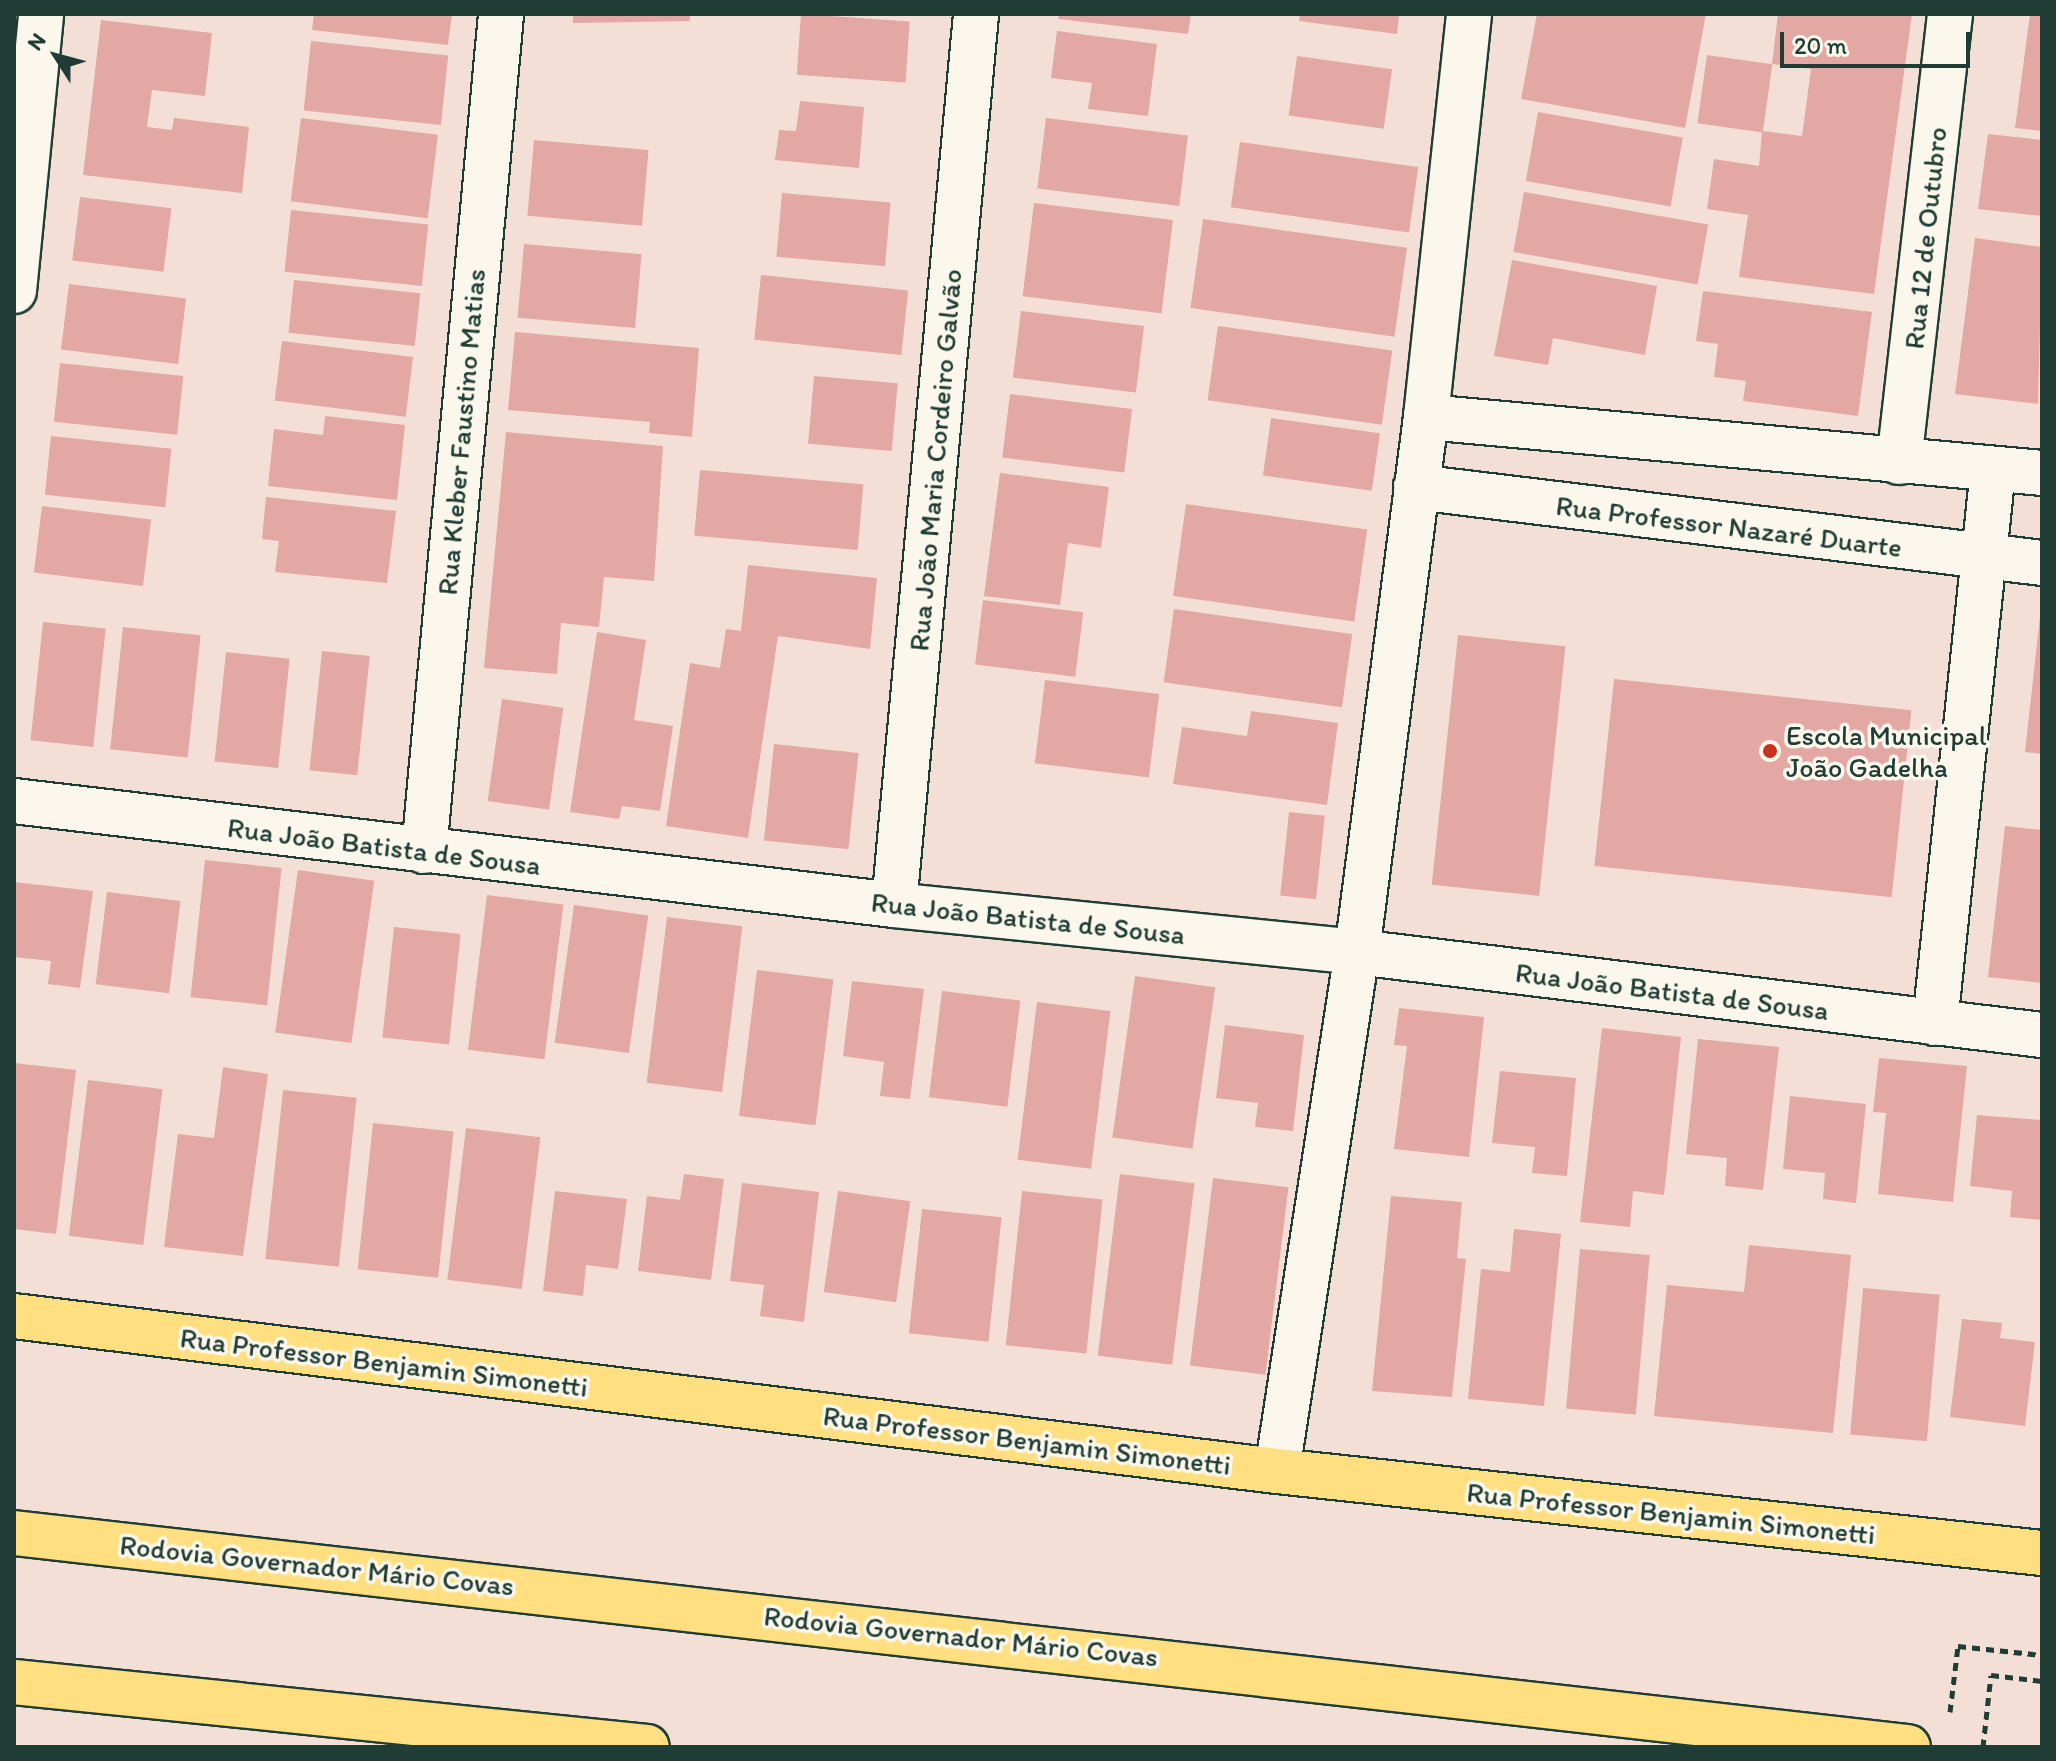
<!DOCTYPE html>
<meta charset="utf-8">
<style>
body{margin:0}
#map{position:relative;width:2056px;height:1761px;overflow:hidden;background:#f4dfd6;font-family:Itim,sans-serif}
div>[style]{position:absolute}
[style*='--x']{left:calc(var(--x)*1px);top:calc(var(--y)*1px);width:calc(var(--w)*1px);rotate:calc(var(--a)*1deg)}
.building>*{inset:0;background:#e3a8a3;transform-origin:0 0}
.path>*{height:5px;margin-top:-2.5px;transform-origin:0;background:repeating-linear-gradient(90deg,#1f3d34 0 8px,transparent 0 14px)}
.roads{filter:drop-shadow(2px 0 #1f3d34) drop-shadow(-2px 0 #1f3d34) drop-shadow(0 2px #1f3d34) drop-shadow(0 -2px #1f3d34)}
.minor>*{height:44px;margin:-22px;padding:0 22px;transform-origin:22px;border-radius:22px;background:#fbf7ec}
.major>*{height:44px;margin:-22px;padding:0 22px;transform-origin:22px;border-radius:22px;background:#ffdf80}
.highway>*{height:44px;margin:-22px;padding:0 22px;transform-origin:22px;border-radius:22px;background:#ffdf80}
.dots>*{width:22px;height:22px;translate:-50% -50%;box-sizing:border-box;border:4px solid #fbf7ec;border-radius:50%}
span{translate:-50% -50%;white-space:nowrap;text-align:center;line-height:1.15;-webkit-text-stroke:7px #fbf7ec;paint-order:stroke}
.street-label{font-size:28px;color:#1f3d34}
.poi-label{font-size:28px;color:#1f3d34}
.left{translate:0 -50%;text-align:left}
.frame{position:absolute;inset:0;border:16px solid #1f3d34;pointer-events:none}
.north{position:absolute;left:16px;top:16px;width:80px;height:80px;-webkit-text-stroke:6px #fbf7ec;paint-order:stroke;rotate:306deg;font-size:22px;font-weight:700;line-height:32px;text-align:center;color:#1f3d34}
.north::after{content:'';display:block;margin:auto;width:28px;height:36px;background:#1f3d34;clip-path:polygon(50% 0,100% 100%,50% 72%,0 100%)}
.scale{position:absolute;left:1780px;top:32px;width:190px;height:36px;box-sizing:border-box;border:4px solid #1f3d34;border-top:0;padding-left:10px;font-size:24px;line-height:28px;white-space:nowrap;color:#1f3d34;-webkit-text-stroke:6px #fbf7ec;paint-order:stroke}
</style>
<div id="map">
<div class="building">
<div style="clip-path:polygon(314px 14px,452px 14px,448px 45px,312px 30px)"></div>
<div style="clip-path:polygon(573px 14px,690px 14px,690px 21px,573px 23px)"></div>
<div style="left:801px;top:14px;width:109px;height:61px;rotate:4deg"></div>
<div style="clip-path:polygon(1059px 14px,1191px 14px,1188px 34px,1058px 19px)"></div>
<div style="clip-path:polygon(1300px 14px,1399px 14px,1397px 34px,1299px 21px)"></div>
<div style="clip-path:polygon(1537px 14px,1706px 14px,1685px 128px,1521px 99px)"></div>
<div style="clip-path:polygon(1778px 14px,1912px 14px,1874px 294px,1739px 277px,1748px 215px,1707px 209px,1714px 159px,1759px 166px,1762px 131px,1802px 136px,1811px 69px,1772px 64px)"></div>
<div style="clip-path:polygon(2030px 14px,2042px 14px,2042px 131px,2015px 128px)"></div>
<div style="clip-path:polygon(101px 20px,212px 33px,205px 96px,152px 90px,147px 127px,172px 130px,174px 118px,249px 127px,242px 193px,83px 175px)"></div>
<div style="clip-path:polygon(1057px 31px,1157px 44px,1148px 116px,1088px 109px,1092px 83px,1051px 78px)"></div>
<div style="left:311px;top:41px;width:138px;height:70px;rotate:6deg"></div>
<div style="left:1707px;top:55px;width:66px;height:69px;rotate:8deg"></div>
<div style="left:1297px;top:56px;width:96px;height:60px;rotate:8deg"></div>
<div style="clip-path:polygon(800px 101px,864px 107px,859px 168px,775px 160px,779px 130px,796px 131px)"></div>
<div style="left:1538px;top:112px;width:147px;height:70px;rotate:10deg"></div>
<div style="left:301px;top:118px;width:138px;height:84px;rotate:7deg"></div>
<div style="left:1046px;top:118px;width:143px;height:71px;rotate:7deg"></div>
<div style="clip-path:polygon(1988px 134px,2042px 140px,2042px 216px,1978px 209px)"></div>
<div style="left:534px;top:140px;width:115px;height:76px;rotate:5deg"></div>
<div style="left:1240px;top:142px;width:180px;height:66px;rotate:8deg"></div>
<div style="left:1524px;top:192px;width:187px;height:61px;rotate:10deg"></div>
<div style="left:782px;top:193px;width:109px;height:64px;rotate:5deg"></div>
<div style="left:80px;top:197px;width:92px;height:64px;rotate:7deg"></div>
<div style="left:1034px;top:203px;width:140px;height:94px;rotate:7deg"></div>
<div style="left:291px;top:210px;width:138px;height:62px;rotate:6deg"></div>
<div style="left:1203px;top:219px;width:206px;height:90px;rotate:8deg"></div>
<div style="clip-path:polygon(1975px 238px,2042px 247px,2038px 404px,1955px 394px)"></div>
<div style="left:524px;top:244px;width:118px;height:74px;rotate:5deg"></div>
<div style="clip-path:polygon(1512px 260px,1657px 286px,1645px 355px,1553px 338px,1548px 365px,1494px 356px)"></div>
<div style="left:761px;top:275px;width:148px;height:65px;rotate:6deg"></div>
<div style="left:294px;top:280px;width:127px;height:53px;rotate:6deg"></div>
<div style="left:69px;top:284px;width:118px;height:66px;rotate:7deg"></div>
<div style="clip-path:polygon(1703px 291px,1872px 312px,1858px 416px,1743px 401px,1746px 381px,1714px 377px,1718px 344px,1696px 341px)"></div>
<div style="left:1021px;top:311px;width:124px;height:67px;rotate:7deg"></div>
<div style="left:1218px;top:326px;width:176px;height:75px;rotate:8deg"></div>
<div style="clip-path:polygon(515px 332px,699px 348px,692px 437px,649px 433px,650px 422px,508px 410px)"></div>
<div style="left:282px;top:341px;width:132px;height:60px;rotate:7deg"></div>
<div style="left:60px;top:363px;width:124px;height:59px;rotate:6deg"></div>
<div style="left:814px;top:376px;width:84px;height:68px;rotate:5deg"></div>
<div style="left:1010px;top:394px;width:123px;height:64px;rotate:7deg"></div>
<div style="clip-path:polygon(325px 416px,405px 425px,397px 500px,268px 486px,274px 429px,323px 435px)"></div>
<div style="left:1271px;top:418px;width:110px;height:58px;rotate:8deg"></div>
<div style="clip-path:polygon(506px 432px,663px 446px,654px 581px,604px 577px,599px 627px,561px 623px,557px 674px,484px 668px)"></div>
<div style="left:51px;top:436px;width:121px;height:59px;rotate:6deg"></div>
<div style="left:700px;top:470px;width:164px;height:66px;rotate:5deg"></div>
<div style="clip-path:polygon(1000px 473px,1109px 487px,1101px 548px,1068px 543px,1060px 605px,984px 596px)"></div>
<div style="clip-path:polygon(266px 497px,396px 511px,387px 583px,275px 572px,279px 541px,262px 539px)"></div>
<div style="left:1186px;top:504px;width:183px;height:93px;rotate:8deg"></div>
<div style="left:42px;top:506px;width:110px;height:67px;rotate:7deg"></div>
<div style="clip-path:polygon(748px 565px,877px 578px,870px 649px,778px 636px,748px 838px,666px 826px,690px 663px,720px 668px,726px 629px,741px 631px)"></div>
<div style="left:983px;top:600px;width:101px;height:65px;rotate:7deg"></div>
<div style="left:1174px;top:609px;width:180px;height:74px;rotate:8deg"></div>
<div style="clip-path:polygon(2040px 616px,2042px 617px,2042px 754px,2025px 752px)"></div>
<div style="left:43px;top:622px;width:63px;height:119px;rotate:6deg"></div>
<div style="left:123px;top:627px;width:78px;height:123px;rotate:6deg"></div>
<div style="clip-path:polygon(597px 632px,646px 640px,634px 720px,673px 726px,660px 811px,622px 806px,619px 819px,570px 812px)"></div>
<div style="left:1458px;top:635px;width:108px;height:251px;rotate:6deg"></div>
<div style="left:322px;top:651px;width:48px;height:120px;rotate:6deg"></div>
<div style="left:226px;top:652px;width:64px;height:110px;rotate:6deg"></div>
<div style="left:1614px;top:679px;width:299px;height:188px;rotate:6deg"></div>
<div style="left:1045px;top:680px;width:115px;height:84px;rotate:7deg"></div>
<div style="left:502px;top:699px;width:62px;height:103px;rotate:8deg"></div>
<div style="clip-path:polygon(1251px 711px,1338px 723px,1327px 805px,1173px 784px,1182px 727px,1247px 736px)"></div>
<div style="left:774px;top:744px;width:85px;height:97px;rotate:6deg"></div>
<div style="left:1289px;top:812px;width:36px;height:84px;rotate:6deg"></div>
<div style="clip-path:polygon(2005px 826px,2042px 830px,2042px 983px,1988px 977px)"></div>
<div style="left:205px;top:860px;width:77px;height:138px;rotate:6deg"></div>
<div style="left:298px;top:870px;width:77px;height:164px;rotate:8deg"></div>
<div style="clip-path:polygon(14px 882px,93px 891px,80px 988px,48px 984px,51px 961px,14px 957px)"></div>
<div style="left:107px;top:892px;width:74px;height:93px;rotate:7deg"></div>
<div style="left:487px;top:895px;width:77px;height:156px;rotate:7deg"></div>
<div style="left:574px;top:905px;width:75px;height:139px;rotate:8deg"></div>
<div style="left:667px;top:917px;width:76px;height:167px;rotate:7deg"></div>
<div style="left:394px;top:927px;width:67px;height:111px;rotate:6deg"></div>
<div style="left:757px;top:970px;width:77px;height:147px;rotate:7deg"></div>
<div style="left:1135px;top:976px;width:81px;height:163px;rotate:8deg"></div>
<div style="clip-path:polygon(852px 981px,924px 989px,910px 1099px,880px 1096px,884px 1062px,843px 1056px)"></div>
<div style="left:942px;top:991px;width:79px;height:107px;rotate:7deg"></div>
<div style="left:1037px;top:1002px;width:74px;height:159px;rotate:7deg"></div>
<div style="clip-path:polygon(1399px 1008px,1484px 1017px,1469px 1157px,1394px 1149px,1407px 1046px,1394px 1045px)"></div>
<div style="clip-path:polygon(1225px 1025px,1304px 1035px,1293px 1131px,1255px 1127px,1258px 1103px,1216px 1098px)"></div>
<div style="clip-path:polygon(1602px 1028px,1681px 1037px,1664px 1195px,1633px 1191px,1630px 1227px,1580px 1222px)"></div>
<div style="clip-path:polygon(1698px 1039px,1779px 1047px,1763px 1190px,1725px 1186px,1727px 1158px,1686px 1154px)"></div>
<div style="clip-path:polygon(1879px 1058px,1967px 1066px,1953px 1202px,1878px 1194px,1886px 1113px,1873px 1112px)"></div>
<div style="clip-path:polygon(14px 1063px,76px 1070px,56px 1234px,14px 1229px)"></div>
<div style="clip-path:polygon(223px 1067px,268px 1074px,243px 1256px,164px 1247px,178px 1134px,214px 1138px)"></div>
<div style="clip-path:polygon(1500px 1071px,1576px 1078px,1567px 1176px,1532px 1173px,1535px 1147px,1492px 1143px)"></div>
<div style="left:88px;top:1080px;width:75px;height:157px;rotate:7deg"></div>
<div style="left:283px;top:1090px;width:74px;height:170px;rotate:6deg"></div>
<div style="clip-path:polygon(1790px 1096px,1866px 1104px,1856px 1203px,1823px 1199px,1825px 1173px,1783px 1169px)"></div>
<div style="clip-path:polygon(1977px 1115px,2042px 1120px,2042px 1220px,2010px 1217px,2012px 1191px,1970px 1186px)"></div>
<div style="left:373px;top:1123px;width:81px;height:147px;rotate:6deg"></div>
<div style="left:466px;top:1128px;width:75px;height:153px;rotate:7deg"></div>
<div style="clip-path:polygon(684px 1174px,724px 1179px,711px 1280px,638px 1271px,647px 1196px,680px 1200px)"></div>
<div style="left:1120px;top:1174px;width:75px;height:183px;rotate:7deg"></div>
<div style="left:1213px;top:1178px;width:76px;height:189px;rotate:7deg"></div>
<div style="clip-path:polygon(742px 1183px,819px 1192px,804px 1322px,760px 1316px,764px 1285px,730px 1281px)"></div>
<div style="clip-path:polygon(555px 1191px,627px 1199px,618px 1269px,586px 1265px,583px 1296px,543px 1291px)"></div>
<div style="left:838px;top:1191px;width:73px;height:102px;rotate:8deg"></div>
<div style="left:1022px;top:1191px;width:81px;height:155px;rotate:6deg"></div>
<div style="clip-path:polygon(1391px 1196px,1462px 1202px,1457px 1258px,1466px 1259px,1452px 1397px,1372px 1391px)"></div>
<div style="left:922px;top:1209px;width:80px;height:125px;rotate:6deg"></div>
<div style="clip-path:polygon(1514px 1229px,1561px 1234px,1544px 1406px,1468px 1399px,1481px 1269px,1510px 1272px)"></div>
<div style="clip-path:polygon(1749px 1245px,1851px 1255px,1833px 1433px,1654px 1416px,1667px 1285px,1744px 1292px)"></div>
<div style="left:1580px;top:1249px;width:70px;height:160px;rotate:5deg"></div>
<div style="left:1863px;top:1288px;width:77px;height:147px;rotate:5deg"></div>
<div style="clip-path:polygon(1962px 1319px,2002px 1323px,2000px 1338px,2035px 1342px,2025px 1426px,1950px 1417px)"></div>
</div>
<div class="path">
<div style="--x:1950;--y:1712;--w:66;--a:-83.1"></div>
<div style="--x:1958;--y:1646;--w:84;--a:6.1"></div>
<div style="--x:1983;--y:1747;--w:72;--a:-83.7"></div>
<div style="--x:1991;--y:1675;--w:51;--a:6.7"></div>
</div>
<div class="roads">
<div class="minor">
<div style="--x:14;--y:291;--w:278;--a:-84.4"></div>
<div style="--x:1426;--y:417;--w:619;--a:5.19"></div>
<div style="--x:1899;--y:462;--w:451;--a:-83.5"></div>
<div style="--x:1416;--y:487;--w:631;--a:6.92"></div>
<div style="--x:14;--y:801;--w:886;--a:6.74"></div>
<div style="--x:894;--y:905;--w:465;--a:5.8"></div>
<div style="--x:1357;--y:952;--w:690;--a:6.91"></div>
<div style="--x:424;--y:851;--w:841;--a:-84.74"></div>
<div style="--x:894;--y:905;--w:895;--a:-84.74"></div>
<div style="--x:1935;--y:1023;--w:557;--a:-84.02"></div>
<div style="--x:1277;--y:1471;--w:525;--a:-81.24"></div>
<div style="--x:1357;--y:952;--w:539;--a:-82.65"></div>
<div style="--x:1426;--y:417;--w:405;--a:-83.9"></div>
</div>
<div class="major">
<div style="--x:14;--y:1316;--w:1272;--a:7"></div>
<div style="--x:1277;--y:1471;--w:769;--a:6.12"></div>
</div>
<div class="highway">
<div style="--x:14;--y:1533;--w:1906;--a:6.45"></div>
<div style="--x:14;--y:1682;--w:636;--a:5.86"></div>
</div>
</div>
<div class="dots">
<div style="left:1770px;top:751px;background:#c8321e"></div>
</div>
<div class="street-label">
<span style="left:1925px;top:238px;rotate:-84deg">Rua 12 de Outubro</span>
<span style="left:461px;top:432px;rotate:-85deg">Rua Kleber Faustino Matias</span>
<span style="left:935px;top:460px;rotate:-85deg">Rua João Maria Cordeiro Galvão</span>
<span style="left:1729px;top:526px;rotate:7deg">Rua Professor Nazaré Duarte</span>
<span style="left:384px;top:846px;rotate:7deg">Rua João Batista de Sousa</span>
<span style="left:1028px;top:918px;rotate:6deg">Rua João Batista de Sousa</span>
<span style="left:1672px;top:991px;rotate:7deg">Rua João Batista de Sousa</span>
<span style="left:384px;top:1362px;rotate:7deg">Rua Professor Benjamin Simonetti</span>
<span style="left:1027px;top:1440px;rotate:7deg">Rua Professor Benjamin Simonetti</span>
<span style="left:1671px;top:1513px;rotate:6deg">Rua Professor Benjamin Simonetti</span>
<span style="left:317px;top:1565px;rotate:6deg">Rodovia Governador Mário Covas</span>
<span style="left:961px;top:1636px;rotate:6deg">Rodovia Governador Mário Covas</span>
</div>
<div class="poi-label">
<span class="left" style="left:1786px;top:751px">Escola Municipal<br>João Gadelha</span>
</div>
<div class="frame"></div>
<div class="north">N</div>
<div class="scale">20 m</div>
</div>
